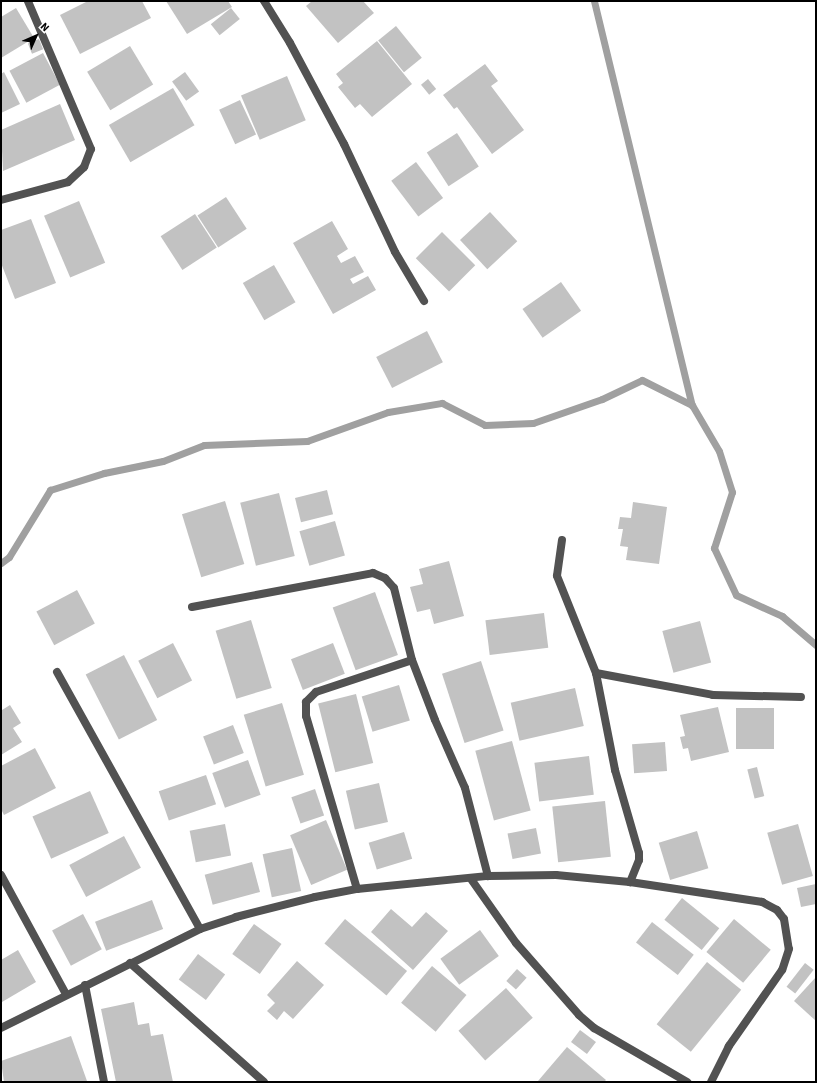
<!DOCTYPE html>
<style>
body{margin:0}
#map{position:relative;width:817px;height:1083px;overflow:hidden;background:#fff;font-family:"Source Sans 3",sans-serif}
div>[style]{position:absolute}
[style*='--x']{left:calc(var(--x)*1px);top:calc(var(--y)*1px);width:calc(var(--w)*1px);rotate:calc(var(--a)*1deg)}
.stream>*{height:7px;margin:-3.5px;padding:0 3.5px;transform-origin:3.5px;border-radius:3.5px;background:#a0a0a0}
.building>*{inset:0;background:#c2c2c2;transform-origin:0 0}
.street>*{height:8px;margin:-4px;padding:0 4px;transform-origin:4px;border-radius:4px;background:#525252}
span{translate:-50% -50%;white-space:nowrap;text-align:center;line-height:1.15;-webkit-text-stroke:3.5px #fff;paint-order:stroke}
.frame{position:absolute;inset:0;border:2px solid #000;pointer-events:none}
.north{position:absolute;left:16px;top:16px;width:40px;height:40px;-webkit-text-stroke:3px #fff;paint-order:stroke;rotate:45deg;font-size:11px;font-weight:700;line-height:16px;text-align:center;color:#000}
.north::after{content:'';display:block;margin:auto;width:14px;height:18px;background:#000;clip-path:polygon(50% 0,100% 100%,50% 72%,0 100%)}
</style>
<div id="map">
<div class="stream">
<div style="--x:594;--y:1;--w:416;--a:76.4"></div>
<div style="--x:1;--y:563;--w:10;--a:-37"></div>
<div style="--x:9;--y:557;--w:79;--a:-58.5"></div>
<div style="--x:50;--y:490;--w:57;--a:-17.5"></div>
<div style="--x:104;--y:473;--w:60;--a:-11.5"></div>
<div style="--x:163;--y:461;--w:44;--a:-21.3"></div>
<div style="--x:204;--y:445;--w:103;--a:-2.2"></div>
<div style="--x:307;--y:441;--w:86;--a:-19.7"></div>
<div style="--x:388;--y:412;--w:55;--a:-9.5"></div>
<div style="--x:442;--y:403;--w:48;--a:27.1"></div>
<div style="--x:485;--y:425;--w:48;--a:-2.4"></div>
<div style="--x:533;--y:423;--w:73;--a:-19.2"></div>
<div style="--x:602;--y:399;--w:44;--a:-25.4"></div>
<div style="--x:642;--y:380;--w:56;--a:26.6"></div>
<div style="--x:692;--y:405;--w:53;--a:59.6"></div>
<div style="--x:719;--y:451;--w:43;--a:72.4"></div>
<div style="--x:732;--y:492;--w:59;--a:107.8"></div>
<div style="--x:714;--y:548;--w:52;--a:64.9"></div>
<div style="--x:736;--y:595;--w:51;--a:24.5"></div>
<div style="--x:782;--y:616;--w:45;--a:40.5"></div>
</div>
<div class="building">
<div style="clip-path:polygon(88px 1px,142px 1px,151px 18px,80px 54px,60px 15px)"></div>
<div style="clip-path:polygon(166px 1px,228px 1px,232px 7px,187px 34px)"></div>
<div style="clip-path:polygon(312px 1px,363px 1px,374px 13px,338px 43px,306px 6px)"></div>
<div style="clip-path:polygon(16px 8px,34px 38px,1px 58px,1px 17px)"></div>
<div style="left:231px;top:8px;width:14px;height:26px;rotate:51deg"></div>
<div style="left:396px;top:26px;width:41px;height:23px;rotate:51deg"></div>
<div style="left:39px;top:39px;width:11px;height:12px;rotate:68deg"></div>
<div style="clip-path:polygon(377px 41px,412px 84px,372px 117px,360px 104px,355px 108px,338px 87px,343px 83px,336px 74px)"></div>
<div style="left:130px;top:46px;width:45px;height:50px;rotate:59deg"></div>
<div style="left:43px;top:53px;width:36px;height:38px;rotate:62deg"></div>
<div style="clip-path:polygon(485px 64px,498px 81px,491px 86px,524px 130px,492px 154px,457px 107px,454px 109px,443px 95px)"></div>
<div style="clip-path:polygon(4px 72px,20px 104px,1px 113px,1px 74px)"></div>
<div style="left:185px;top:72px;width:24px;height:16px;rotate:54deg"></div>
<div style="left:287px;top:76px;width:48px;height:50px;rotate:67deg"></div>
<div style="left:428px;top:79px;width:13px;height:9px;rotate:51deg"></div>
<div style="left:173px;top:88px;width:43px;height:74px;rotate:60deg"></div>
<div style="left:240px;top:100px;width:38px;height:23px;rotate:65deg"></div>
<div style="clip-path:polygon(60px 104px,75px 140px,3px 171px,1px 130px)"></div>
<div style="left:457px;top:133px;width:40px;height:36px;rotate:57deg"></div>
<div style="left:416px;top:162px;width:45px;height:31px;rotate:53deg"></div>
<div style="left:226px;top:197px;width:38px;height:34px;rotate:57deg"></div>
<div style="left:79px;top:201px;width:67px;height:38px;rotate:67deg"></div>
<div style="left:490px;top:212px;width:40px;height:41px;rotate:47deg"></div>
<div style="left:195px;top:214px;width:40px;height:41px;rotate:57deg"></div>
<div style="clip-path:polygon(31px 219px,56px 283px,15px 299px,1px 263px,1px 230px)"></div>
<div style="clip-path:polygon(332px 221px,348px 249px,337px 256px,341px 263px,355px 256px,364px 272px,350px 279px,353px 284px,368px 276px,376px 290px,333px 314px,293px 243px)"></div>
<div style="left:442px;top:232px;width:47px;height:37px;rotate:45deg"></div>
<div style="left:274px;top:265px;width:43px;height:36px;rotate:60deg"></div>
<div style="left:561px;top:282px;width:35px;height:47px;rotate:55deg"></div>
<div style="left:427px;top:331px;width:35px;height:57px;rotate:63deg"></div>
<div style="left:327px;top:490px;width:25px;height:33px;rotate:76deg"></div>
<div style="left:279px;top:493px;width:65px;height:40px;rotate:76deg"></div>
<div style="left:225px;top:501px;width:66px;height:45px;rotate:73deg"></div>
<div style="clip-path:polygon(633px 502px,667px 507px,659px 564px,626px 560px,628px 547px,620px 546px,623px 529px,618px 529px,620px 517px,631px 518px)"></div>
<div style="left:335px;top:521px;width:36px;height:37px;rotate:74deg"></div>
<div style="clip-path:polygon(449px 561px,464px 616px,434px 624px,430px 609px,417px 612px,410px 587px,423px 584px,419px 569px)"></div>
<div style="left:77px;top:590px;width:38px;height:46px;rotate:62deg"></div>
<div style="left:375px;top:592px;width:67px;height:45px;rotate:70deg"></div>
<div style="left:544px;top:613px;width:35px;height:59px;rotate:83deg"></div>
<div style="left:251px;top:620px;width:71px;height:37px;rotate:73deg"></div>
<div style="left:700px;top:621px;width:43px;height:39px;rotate:75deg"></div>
<div style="left:173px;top:643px;width:42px;height:39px;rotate:63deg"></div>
<div style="left:333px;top:643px;width:33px;height:45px;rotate:69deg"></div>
<div style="left:124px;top:655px;width:73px;height:43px;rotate:63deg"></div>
<div style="left:481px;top:661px;width:73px;height:41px;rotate:72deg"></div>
<div style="left:399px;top:685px;width:37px;height:39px;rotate:73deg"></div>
<div style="left:575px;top:688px;width:39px;height:66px;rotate:77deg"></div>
<div style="left:356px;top:694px;width:71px;height:39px;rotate:76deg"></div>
<div style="left:282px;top:703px;width:75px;height:40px;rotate:73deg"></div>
<div style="clip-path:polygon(10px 705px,21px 723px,13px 728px,22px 742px,1px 755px,1px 708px,2px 710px)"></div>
<div style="clip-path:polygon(718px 707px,729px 752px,691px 761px,688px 748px,683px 749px,680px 737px,685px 736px,680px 715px)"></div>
<div style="left:736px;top:708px;width:38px;height:41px"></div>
<div style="left:233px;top:725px;width:30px;height:32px;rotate:69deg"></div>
<div style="left:512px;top:741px;width:72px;height:38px;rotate:75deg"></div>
<div style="left:665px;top:742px;width:29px;height:33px;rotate:86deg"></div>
<div style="clip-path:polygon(35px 748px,56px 788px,4px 815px,1px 809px,1px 766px)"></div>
<div style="left:589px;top:756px;width:39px;height:55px;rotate:83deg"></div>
<div style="left:248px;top:760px;width:37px;height:38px;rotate:70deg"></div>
<div style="left:757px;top:767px;width:30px;height:10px;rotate:76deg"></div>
<div style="left:206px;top:775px;width:31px;height:50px;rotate:71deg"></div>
<div style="left:379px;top:783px;width:40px;height:34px;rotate:77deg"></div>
<div style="left:315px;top:789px;width:28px;height:25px;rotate:71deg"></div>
<div style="left:90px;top:791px;width:46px;height:63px;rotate:66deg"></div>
<div style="left:605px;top:801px;width:56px;height:53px;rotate:84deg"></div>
<div style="left:326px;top:820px;width:54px;height:39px;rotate:67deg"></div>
<div style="left:225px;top:824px;width:32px;height:36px;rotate:79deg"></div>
<div style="left:798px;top:824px;width:54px;height:32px;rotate:74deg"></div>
<div style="left:536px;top:828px;width:26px;height:29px;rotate:79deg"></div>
<div style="left:697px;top:831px;width:39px;height:40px;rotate:73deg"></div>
<div style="left:404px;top:832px;width:28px;height:37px;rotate:73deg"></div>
<div style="left:124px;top:836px;width:36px;height:62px;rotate:62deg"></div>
<div style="left:292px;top:848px;width:44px;height:30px;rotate:78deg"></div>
<div style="left:252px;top:862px;width:31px;height:49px;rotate:75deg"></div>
<div style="clip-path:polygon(816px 884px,816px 904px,801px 907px,797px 888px)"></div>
<div style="left:682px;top:898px;width:48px;height:28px;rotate:39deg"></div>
<div style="left:152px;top:900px;width:31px;height:61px;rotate:69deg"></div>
<div style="clip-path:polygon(391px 909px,412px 927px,426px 912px,448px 931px,413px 970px,371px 932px)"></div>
<div style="left:83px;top:914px;width:40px;height:35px;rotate:62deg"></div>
<div style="left:345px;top:919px;width:81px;height:32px;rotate:40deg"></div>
<div style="left:734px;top:919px;width:48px;height:43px;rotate:40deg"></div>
<div style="left:652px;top:922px;width:53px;height:26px;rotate:38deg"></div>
<div style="left:254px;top:924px;width:34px;height:37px;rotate:36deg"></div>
<div style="left:480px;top:930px;width:32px;height:49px;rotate:54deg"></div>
<div style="clip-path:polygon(18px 950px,36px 982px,2px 1002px,1px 960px)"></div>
<div style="left:198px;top:954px;width:34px;height:32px;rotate:37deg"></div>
<div style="clip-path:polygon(297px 961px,324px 985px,293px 1019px,284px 1011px,277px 1020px,267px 1011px,275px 1003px,267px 995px)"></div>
<div style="left:707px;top:962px;width:44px;height:80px;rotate:39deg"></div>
<div style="left:805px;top:963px;width:11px;height:30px;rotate:38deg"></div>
<div style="left:432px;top:966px;width:45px;height:48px;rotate:40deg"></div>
<div style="left:517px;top:969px;width:13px;height:16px;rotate:42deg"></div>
<div style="clip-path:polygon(816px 977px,816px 1021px,794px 1001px)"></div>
<div style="left:506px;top:988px;width:40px;height:64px;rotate:48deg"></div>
<div style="clip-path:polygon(134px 1002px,138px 1025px,149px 1023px,151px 1036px,163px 1034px,173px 1082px,116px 1082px,101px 1009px)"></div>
<div style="left:580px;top:1030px;width:20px;height:15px;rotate:37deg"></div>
<div style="clip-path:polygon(71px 1036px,87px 1081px,4px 1082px,1px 1061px)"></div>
<div style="clip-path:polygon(567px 1047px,606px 1080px,604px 1082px,538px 1081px)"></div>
</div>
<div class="street">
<div style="--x:264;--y:1;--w:49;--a:58.2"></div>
<div style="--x:290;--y:43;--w:115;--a:61.9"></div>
<div style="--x:344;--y:144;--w:119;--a:64.7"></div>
<div style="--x:395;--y:252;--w:57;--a:59.4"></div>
<div style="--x:1;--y:200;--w:69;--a:-15"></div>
<div style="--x:68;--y:182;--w:22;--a:-43"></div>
<div style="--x:84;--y:167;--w:19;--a:-69"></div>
<div style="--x:91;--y:149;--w:161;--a:-113.1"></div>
<div style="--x:562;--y:540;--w:36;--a:98"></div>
<div style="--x:557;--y:576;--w:105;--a:68.1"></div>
<div style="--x:596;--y:673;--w:99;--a:78.9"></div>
<div style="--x:615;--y:770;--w:86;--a:73.9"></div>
<div style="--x:639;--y:853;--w:7;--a:90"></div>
<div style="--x:639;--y:860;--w:24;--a:112"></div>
<div style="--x:192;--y:607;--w:184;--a:-10.6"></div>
<div style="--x:373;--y:573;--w:13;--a:23"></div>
<div style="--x:385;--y:578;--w:13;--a:48"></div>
<div style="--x:394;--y:588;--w:74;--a:76"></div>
<div style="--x:412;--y:660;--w:64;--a:69"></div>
<div style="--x:435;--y:720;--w:74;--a:66.2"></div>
<div style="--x:465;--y:788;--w:91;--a:75.4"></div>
<div style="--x:57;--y:672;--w:294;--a:60.9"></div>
<div style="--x:596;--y:673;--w:119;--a:10.6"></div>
<div style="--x:713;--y:695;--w:88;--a:1.3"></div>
<div style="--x:1;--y:875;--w:136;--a:61.4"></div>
<div style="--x:471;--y:879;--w:78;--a:54.9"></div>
<div style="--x:516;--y:943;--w:96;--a:48.8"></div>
<div style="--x:579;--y:1015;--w:20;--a:41"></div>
<div style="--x:594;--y:1028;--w:108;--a:30.1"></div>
<div style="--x:357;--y:889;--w:180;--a:-106.4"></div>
<div style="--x:306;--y:716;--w:14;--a:-90"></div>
<div style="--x:306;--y:702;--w:14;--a:-45"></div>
<div style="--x:316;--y:692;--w:101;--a:-18.4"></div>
<div style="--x:130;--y:963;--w:179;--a:41.6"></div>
<div style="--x:85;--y:985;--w:99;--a:78.9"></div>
<div style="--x:1;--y:1028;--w:222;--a:-26.4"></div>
<div style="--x:200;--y:929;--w:38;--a:-18"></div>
<div style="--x:236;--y:917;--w:81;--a:-14.2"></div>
<div style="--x:315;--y:897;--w:43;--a:-10.8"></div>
<div style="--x:357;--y:889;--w:132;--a:-5.7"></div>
<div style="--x:488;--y:876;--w:68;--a:-0.8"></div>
<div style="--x:556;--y:875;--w:74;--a:5.4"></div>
<div style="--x:630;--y:882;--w:134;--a:8.6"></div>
<div style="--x:762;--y:902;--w:17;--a:28"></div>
<div style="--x:777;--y:910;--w:11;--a:52"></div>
<div style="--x:784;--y:919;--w:30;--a:81"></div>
<div style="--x:789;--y:949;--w:22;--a:108"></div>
<div style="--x:782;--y:970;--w:93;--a:124.9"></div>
<div style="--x:729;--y:1046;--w:40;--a:116.6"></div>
</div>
<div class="frame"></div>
<div class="north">N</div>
</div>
